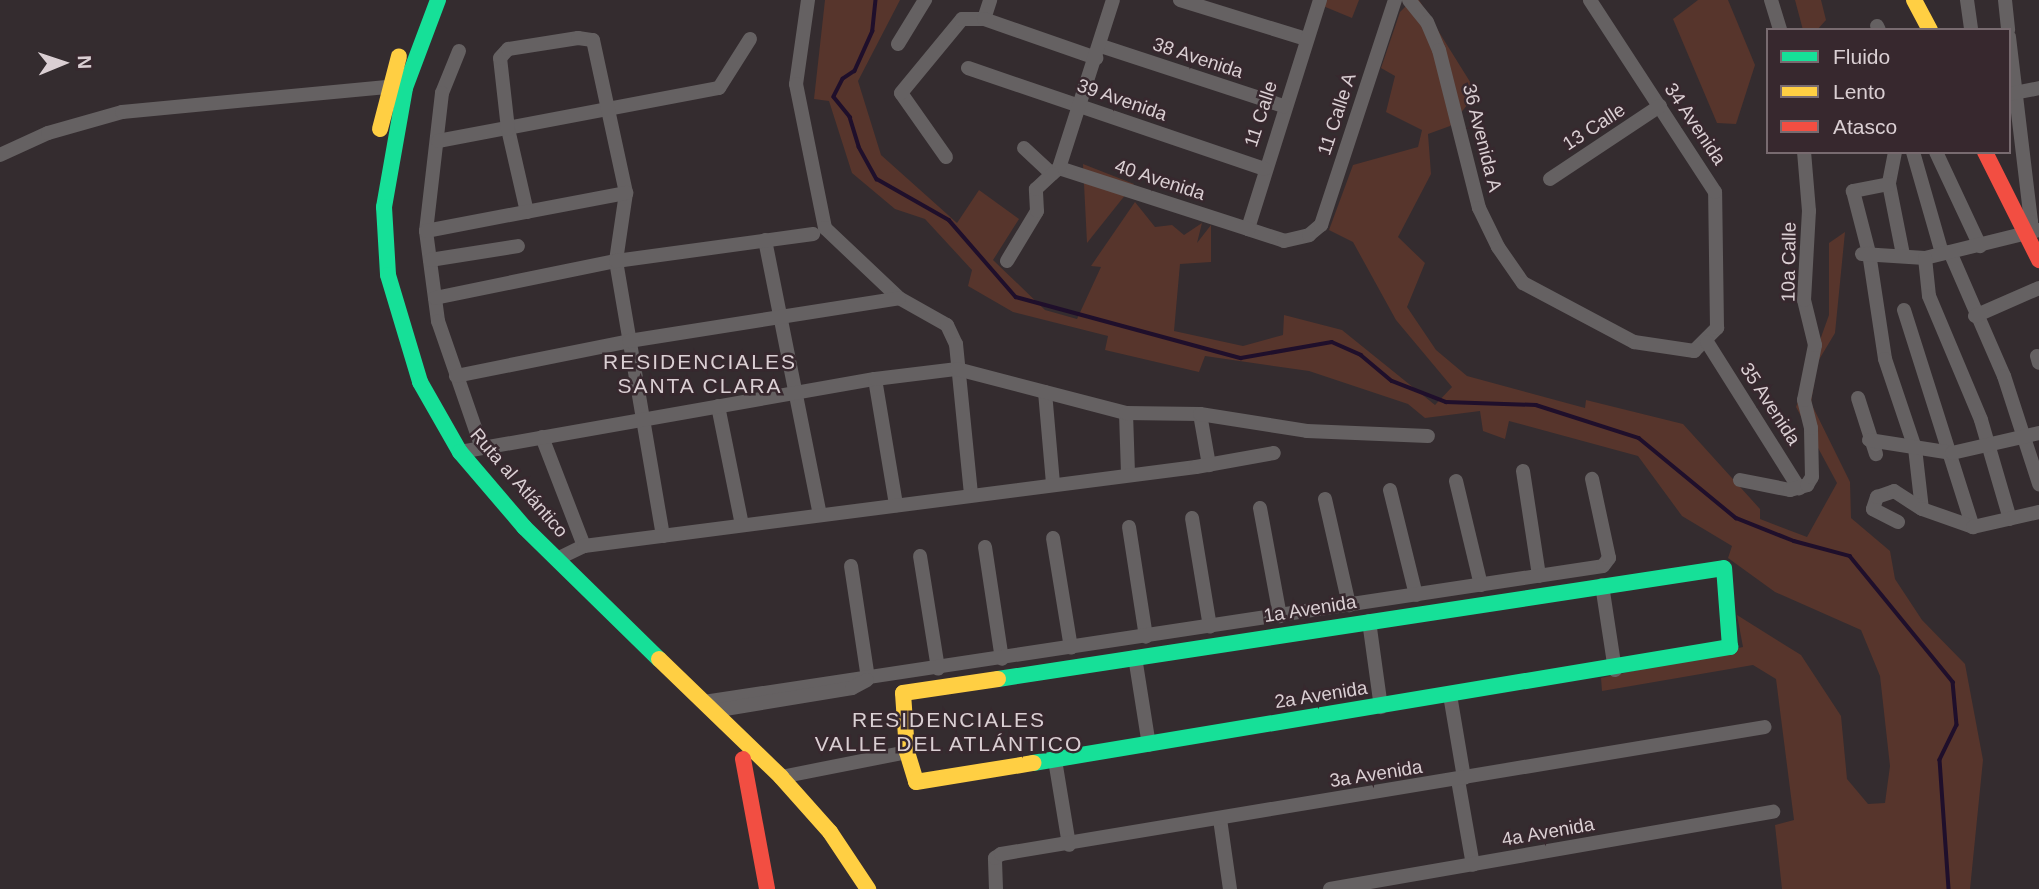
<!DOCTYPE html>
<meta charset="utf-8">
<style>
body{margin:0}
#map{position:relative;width:2039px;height:889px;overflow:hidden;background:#342c2f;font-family:Helvetica,sans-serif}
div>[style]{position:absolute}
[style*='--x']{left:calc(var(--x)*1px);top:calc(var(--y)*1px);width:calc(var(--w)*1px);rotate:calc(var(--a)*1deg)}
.green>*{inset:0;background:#57352c}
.stream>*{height:3.5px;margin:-1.75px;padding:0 1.75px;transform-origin:1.75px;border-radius:1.75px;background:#1f0f2b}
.street>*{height:14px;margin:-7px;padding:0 7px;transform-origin:7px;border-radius:7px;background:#656162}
.fast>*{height:16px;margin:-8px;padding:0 8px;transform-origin:8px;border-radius:8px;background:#16e098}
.slow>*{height:16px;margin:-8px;padding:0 8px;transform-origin:8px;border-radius:8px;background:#ffcf43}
.jam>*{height:16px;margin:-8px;padding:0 8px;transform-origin:8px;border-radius:8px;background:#f24e42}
span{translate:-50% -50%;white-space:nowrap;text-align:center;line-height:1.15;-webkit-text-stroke:5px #37282e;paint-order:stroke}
.street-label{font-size:19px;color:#dacfd3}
.neighbourhood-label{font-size:21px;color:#dacfd3;letter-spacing:2px}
.legend{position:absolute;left:1766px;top:28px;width:245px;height:126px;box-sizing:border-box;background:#37282e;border:2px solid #786b70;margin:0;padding:9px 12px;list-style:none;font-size:21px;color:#dacfd3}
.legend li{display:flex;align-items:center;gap:14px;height:35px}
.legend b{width:35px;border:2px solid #786b70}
.north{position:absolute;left:28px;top:28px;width:70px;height:70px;-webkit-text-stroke:5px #37282e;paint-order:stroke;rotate:88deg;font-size:19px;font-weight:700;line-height:28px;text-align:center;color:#dacfd3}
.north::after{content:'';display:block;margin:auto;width:24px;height:32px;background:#dacfd3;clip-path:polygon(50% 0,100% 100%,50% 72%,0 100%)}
</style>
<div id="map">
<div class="green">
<div style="clip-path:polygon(825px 0,900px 0,858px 81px,881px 155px,957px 223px,979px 190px,1019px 219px,993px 260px,1045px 310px,1077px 319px,1101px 267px,1091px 266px,1135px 202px,1155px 227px,1172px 225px,1184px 235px,1202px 223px,1197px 243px,1211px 225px,1211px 262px,1180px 264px,1174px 331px,1243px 346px,1283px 335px,1284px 315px,1342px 330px,1435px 405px,1452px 387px,1396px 320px,1353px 242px,1329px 230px,1353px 165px,1418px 147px,1422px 130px,1386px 112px,1395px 76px,1381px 68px,1400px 12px,1412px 0,1419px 0,1477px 93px,1450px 126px,1428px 134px,1431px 174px,1398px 237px,1425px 263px,1407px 307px,1436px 350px,1467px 376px,1585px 408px,1586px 400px,1683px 424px,1760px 509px,1760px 519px,1807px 537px,1837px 483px,1796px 407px,1829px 315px,1829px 243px,1845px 232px,1835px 333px,1817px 363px,1811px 403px,1850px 482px,1851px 518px,1890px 551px,1895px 579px,1922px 620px,1965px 664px,1983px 760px,1970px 889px,1782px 889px,1775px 825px,1794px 820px,1776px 679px,1753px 665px,1602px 691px,1601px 678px,1743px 647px,1737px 615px,1801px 655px,1841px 716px,1847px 779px,1868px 804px,1885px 803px,1890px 766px,1880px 676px,1861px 630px,1775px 592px,1728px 558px,1732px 546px,1682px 516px,1638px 456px,1509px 421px,1505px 439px,1483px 431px,1480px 411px,1425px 418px,1408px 404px,1309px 371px,1205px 356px,1199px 372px,1105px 350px,1108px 336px,1013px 312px,968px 286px,972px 270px,925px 219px,895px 209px,852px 173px,829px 101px,814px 99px)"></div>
<div style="clip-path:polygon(1326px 0,1359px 0,1352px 18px,1323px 6px)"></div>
<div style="clip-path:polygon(1698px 0,1728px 0,1755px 65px,1736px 124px,1717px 123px,1673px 19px)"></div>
<div style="clip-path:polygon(1795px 0,1821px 0,1826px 20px,1817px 30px,1803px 30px)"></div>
<div style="clip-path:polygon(1083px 164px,1134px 184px,1087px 243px)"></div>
</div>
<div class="stream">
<div style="--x:876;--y:0;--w:31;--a:96"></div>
<div style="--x:873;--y:31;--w:44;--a:114.2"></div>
<div style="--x:855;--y:71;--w:14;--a:146"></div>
<div style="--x:843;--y:79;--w:20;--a:117"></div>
<div style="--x:834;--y:97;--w:26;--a:51"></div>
<div style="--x:850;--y:117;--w:31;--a:73"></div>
<div style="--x:859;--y:147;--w:37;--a:61"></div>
<div style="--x:877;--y:179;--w:83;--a:29.7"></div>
<div style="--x:949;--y:220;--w:102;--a:49"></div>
<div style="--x:1016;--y:297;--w:233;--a:15.2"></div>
<div style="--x:1241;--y:358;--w:92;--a:-10"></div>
<div style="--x:1332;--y:342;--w:32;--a:24"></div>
<div style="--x:1361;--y:355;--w:40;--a:40"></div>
<div style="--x:1392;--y:381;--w:58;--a:21.3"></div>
<div style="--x:1446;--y:402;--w:90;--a:1.9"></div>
<div style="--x:1536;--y:405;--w:108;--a:17.8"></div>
<div style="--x:1639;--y:438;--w:126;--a:39.5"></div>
<div style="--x:1736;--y:518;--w:62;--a:21.6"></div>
<div style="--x:1794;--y:541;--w:58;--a:15"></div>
<div style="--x:1850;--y:556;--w:163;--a:50.7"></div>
<div style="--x:1953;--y:682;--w:43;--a:84.7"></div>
<div style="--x:1957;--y:725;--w:39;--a:116"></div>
<div style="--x:1940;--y:760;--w:129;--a:86"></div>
</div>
<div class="street">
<div style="--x:808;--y:0;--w:85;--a:98.1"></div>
<div style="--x:796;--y:84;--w:147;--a:78.6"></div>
<div style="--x:825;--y:228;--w:102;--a:43.4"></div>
<div style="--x:899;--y:298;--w:55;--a:29.4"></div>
<div style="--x:947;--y:325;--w:21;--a:65"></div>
<div style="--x:956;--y:344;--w:152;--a:84.3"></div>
<div style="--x:1180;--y:0;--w:132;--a:17.2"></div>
<div style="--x:1320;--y:0;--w:240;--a:107.5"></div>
<div style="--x:1248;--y:229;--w:38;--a:18"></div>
<div style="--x:1284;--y:241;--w:26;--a:-13"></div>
<div style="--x:1309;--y:235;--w:16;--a:-40"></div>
<div style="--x:1321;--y:225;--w:237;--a:-71.8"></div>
<div style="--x:1409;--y:0;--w:28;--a:51"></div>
<div style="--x:1427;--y:22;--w:30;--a:67"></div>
<div style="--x:1439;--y:50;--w:163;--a:75.8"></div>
<div style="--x:1479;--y:208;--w:43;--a:64"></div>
<div style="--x:1498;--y:247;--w:44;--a:55.2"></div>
<div style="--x:1523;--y:283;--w:126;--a:28"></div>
<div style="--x:1634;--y:342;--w:61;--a:8.5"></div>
<div style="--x:1694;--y:351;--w:33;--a:-45"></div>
<div style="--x:1717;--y:328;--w:136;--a:-90.8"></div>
<div style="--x:1715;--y:192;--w:229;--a:-123.1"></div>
<div style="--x:1771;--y:0;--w:31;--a:73"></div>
<div style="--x:1967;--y:0;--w:30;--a:82"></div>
<div style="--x:2005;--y:0;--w:30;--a:84"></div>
<div style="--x:984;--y:19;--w:20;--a:-72"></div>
<div style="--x:1877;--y:26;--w:4;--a:63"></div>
<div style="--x:2009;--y:37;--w:186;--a:83.2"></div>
<div style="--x:2031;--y:222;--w:14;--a:107"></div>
<div style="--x:898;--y:44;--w:52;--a:-58.5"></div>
<div style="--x:1101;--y:46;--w:193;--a:18.2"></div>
<div style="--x:459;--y:51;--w:45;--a:112"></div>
<div style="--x:442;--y:93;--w:139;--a:96.6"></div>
<div style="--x:426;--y:231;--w:91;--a:82.4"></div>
<div style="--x:438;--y:321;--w:134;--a:70.9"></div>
<div style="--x:968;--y:68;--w:313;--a:18.8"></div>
<div style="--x:2009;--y:94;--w:31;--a:-11"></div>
<div style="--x:438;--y:141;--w:286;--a:-10.7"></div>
<div style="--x:719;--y:88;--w:58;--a:-57.7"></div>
<div style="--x:1024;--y:148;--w:38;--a:43"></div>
<div style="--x:1052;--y:174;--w:8;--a:-40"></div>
<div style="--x:1895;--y:152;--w:33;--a:101"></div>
<div style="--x:1889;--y:184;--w:72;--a:78.8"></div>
<div style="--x:1913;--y:152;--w:105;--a:74"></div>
<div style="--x:1936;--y:152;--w:104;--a:64.9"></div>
<div style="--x:0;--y:155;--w:53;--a:-24.6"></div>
<div style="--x:48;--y:133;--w:77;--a:-15.8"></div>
<div style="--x:122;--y:112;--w:266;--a:-5.4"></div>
<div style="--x:946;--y:157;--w:78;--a:-125.1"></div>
<div style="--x:901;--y:93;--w:96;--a:-50.5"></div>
<div style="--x:962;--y:19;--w:22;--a:0"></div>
<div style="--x:984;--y:19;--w:119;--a:19.2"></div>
<div style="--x:1059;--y:168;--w:199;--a:17.9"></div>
<div style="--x:1059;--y:168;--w:176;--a:-72.2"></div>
<div style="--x:1550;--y:179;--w:132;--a:-33.6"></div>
<div style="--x:1889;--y:184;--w:37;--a:169"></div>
<div style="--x:1853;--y:191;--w:64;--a:75.5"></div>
<div style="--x:1869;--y:253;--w:107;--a:81.4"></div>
<div style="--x:1885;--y:359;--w:94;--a:71.4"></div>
<div style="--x:1915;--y:448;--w:61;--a:83.5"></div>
<div style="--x:527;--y:212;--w:85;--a:-102.9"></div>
<div style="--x:508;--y:129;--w:71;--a:-96.4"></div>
<div style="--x:500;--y:58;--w:12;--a:-48"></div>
<div style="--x:508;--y:49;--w:71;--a:-8.9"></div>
<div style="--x:578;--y:38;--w:15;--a:8"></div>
<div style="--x:593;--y:40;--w:157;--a:77.8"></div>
<div style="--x:626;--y:193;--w:69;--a:98.4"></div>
<div style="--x:616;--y:261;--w:279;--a:80.3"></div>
<div style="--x:426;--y:231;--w:204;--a:-10.8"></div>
<div style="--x:765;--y:240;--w:280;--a:78.7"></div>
<div style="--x:1950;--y:252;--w:135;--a:66.5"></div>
<div style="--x:2004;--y:376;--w:114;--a:72"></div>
<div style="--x:1862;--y:254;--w:63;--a:3.6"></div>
<div style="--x:1925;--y:258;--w:117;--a:-13.8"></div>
<div style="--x:1925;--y:258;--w:38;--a:84"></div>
<div style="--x:1929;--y:296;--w:134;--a:67.2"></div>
<div style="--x:1981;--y:420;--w:103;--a:73.7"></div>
<div style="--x:430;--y:260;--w:89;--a:-9"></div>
<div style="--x:1007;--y:261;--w:58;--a:-59"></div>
<div style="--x:1037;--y:211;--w:22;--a:-93"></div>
<div style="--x:1036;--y:189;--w:22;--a:-43"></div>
<div style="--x:435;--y:298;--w:185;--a:-11.6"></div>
<div style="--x:616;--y:261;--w:199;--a:-7.8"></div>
<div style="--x:1904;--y:310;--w:228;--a:72.4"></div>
<div style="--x:1975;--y:316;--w:70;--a:-23.6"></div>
<div style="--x:1707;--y:342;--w:173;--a:57.8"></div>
<div style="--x:2037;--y:356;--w:7;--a:74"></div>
<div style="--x:456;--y:376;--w:177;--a:-11.4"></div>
<div style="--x:629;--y:341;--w:273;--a:-9"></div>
<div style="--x:875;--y:379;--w:128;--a:80.5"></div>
<div style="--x:1045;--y:392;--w:92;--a:85"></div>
<div style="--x:1858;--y:398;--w:59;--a:72.2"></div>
<div style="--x:718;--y:406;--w:121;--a:78.6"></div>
<div style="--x:1126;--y:413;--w:61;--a:88.1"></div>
<div style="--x:1200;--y:414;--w:52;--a:80"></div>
<div style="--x:542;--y:437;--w:117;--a:68.9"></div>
<div style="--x:1869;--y:440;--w:84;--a:8.9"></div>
<div style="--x:1952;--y:453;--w:89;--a:-12.9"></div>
<div style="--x:460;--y:452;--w:421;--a:-10"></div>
<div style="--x:875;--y:379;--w:83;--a:-7"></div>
<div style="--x:957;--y:369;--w:175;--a:14.6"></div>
<div style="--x:1126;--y:413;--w:74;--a:0.8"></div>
<div style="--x:1200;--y:414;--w:108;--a:9"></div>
<div style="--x:1307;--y:431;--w:121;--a:2.4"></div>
<div style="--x:1523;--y:471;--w:106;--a:81.3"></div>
<div style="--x:1740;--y:480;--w:51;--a:11.3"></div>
<div style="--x:1790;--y:490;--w:18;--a:-16"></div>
<div style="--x:1807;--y:485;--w:9;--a:-58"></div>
<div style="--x:1812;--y:477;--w:49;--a:-91.2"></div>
<div style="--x:1811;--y:428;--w:29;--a:-104"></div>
<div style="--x:1804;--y:400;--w:56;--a:-78.7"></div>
<div style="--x:1815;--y:345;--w:46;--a:-103.7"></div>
<div style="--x:1804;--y:300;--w:89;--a:-86.8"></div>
<div style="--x:1809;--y:211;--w:59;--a:-94.8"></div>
<div style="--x:1456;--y:481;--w:107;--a:76.5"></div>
<div style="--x:1390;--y:490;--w:108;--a:76.1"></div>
<div style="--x:1325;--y:499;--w:109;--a:77.2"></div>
<div style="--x:1260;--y:508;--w:110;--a:79.5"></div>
<div style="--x:1192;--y:518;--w:110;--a:80.6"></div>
<div style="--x:1898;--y:522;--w:28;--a:-153"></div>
<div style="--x:1873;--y:509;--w:13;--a:-72"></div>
<div style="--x:1877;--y:497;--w:18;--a:-19"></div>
<div style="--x:1894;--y:491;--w:33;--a:33"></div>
<div style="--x:1922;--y:509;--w:54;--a:19.4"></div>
<div style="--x:1973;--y:527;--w:68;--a:-12.8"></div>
<div style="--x:1129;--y:527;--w:111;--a:81.2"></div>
<div style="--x:1053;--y:538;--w:111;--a:80.7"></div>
<div style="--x:985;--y:547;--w:113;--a:81.4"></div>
<div style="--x:920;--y:556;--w:114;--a:80.9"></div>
<div style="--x:557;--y:559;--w:30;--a:-26"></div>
<div style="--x:584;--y:546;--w:617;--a:-7.36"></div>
<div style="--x:1196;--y:467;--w:79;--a:-10.2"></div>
<div style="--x:851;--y:566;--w:114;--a:81.4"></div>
<div style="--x:1602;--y:585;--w:86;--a:81.3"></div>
<div style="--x:1369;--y:621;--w:87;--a:82.1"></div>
<div style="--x:1135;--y:657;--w:89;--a:81"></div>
<div style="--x:1450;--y:695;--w:84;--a:80.4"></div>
<div style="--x:704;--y:702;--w:909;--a:-8.6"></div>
<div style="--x:1603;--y:566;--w:10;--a:-53"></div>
<div style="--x:1609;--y:558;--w:81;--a:-102.1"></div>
<div style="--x:713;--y:711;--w:141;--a:-9.4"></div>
<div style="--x:852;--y:688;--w:17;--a:-28"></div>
<div style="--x:1055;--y:760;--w:86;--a:80.6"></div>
<div style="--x:781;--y:777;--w:128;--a:-11.2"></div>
<div style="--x:1458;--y:780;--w:86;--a:80"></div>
<div style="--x:1220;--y:819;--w:71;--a:81.9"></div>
<div style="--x:996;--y:889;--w:31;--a:-92"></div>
<div style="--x:995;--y:858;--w:7;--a:-34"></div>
<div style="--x:1001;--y:854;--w:774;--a:-9.44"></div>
<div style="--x:1330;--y:889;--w:450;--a:-9.9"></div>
</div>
<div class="fast">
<div style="--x:438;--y:0;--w:94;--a:110.6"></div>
<div style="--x:405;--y:88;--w:121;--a:100"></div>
<div style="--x:384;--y:207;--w:68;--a:86.6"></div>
<div style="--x:388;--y:275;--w:112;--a:73.3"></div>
<div style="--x:420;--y:382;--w:81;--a:60.3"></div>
<div style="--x:460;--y:452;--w:99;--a:49.5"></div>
<div style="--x:524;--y:527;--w:189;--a:44.4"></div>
<div style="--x:998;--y:679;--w:734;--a:-8.69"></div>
<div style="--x:1033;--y:763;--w:707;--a:-9.45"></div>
<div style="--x:1730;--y:647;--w:79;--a:-94.3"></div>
</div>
<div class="slow">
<div style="--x:1914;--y:0;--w:34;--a:62"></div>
<div style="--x:380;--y:129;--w:75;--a:-75.4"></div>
<div style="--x:659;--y:659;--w:170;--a:44"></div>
<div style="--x:781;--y:777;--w:74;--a:48.3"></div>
<div style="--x:830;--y:832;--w:69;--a:56.3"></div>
<div style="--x:998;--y:679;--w:96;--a:171.6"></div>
<div style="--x:903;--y:693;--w:59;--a:86.1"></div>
<div style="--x:907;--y:752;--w:31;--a:73"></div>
<div style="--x:916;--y:782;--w:119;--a:-9.2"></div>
</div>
<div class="jam">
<div style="--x:1985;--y:152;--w:121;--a:63.4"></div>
<div style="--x:743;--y:759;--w:132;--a:79.5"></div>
</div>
<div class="street-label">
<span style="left:1198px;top:58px;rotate:18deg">38 Avenida</span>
<span style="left:1122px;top:100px;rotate:19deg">39 Avenida</span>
<span style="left:1261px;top:114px;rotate:-72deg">11 Calle</span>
<span style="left:1337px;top:114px;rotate:-72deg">11 Calle A</span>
<span style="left:1695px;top:124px;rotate:56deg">34 Avenida</span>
<span style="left:1594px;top:127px;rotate:-33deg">13 Calle</span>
<span style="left:1482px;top:138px;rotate:76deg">36 Avenida A</span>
<span style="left:1160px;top:180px;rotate:18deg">40 Avenida</span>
<span style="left:1789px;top:262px;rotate:-89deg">10a Calle</span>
<span style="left:1770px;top:404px;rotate:57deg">35 Avenida</span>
<span style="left:519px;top:483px;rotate:49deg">Ruta al Atlántico</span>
<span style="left:1310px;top:609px;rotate:-9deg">1a Avenida</span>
<span style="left:1321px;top:695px;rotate:-9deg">2a Avenida</span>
<span style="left:1376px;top:774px;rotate:-9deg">3a Avenida</span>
<span style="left:1548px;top:832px;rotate:-10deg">4a Avenida</span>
</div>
<div class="neighbourhood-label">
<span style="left:700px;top:374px">RESIDENCIALES<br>SANTA CLARA</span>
<span style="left:949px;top:732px">RESIDENCIALES<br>VALLE DEL ATLÁNTICO</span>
</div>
<ul class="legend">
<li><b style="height:9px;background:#16e098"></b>Fluido</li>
<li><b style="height:9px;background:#ffcf43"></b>Lento</li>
<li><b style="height:9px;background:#f24e42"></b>Atasco</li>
</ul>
<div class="north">N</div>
</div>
